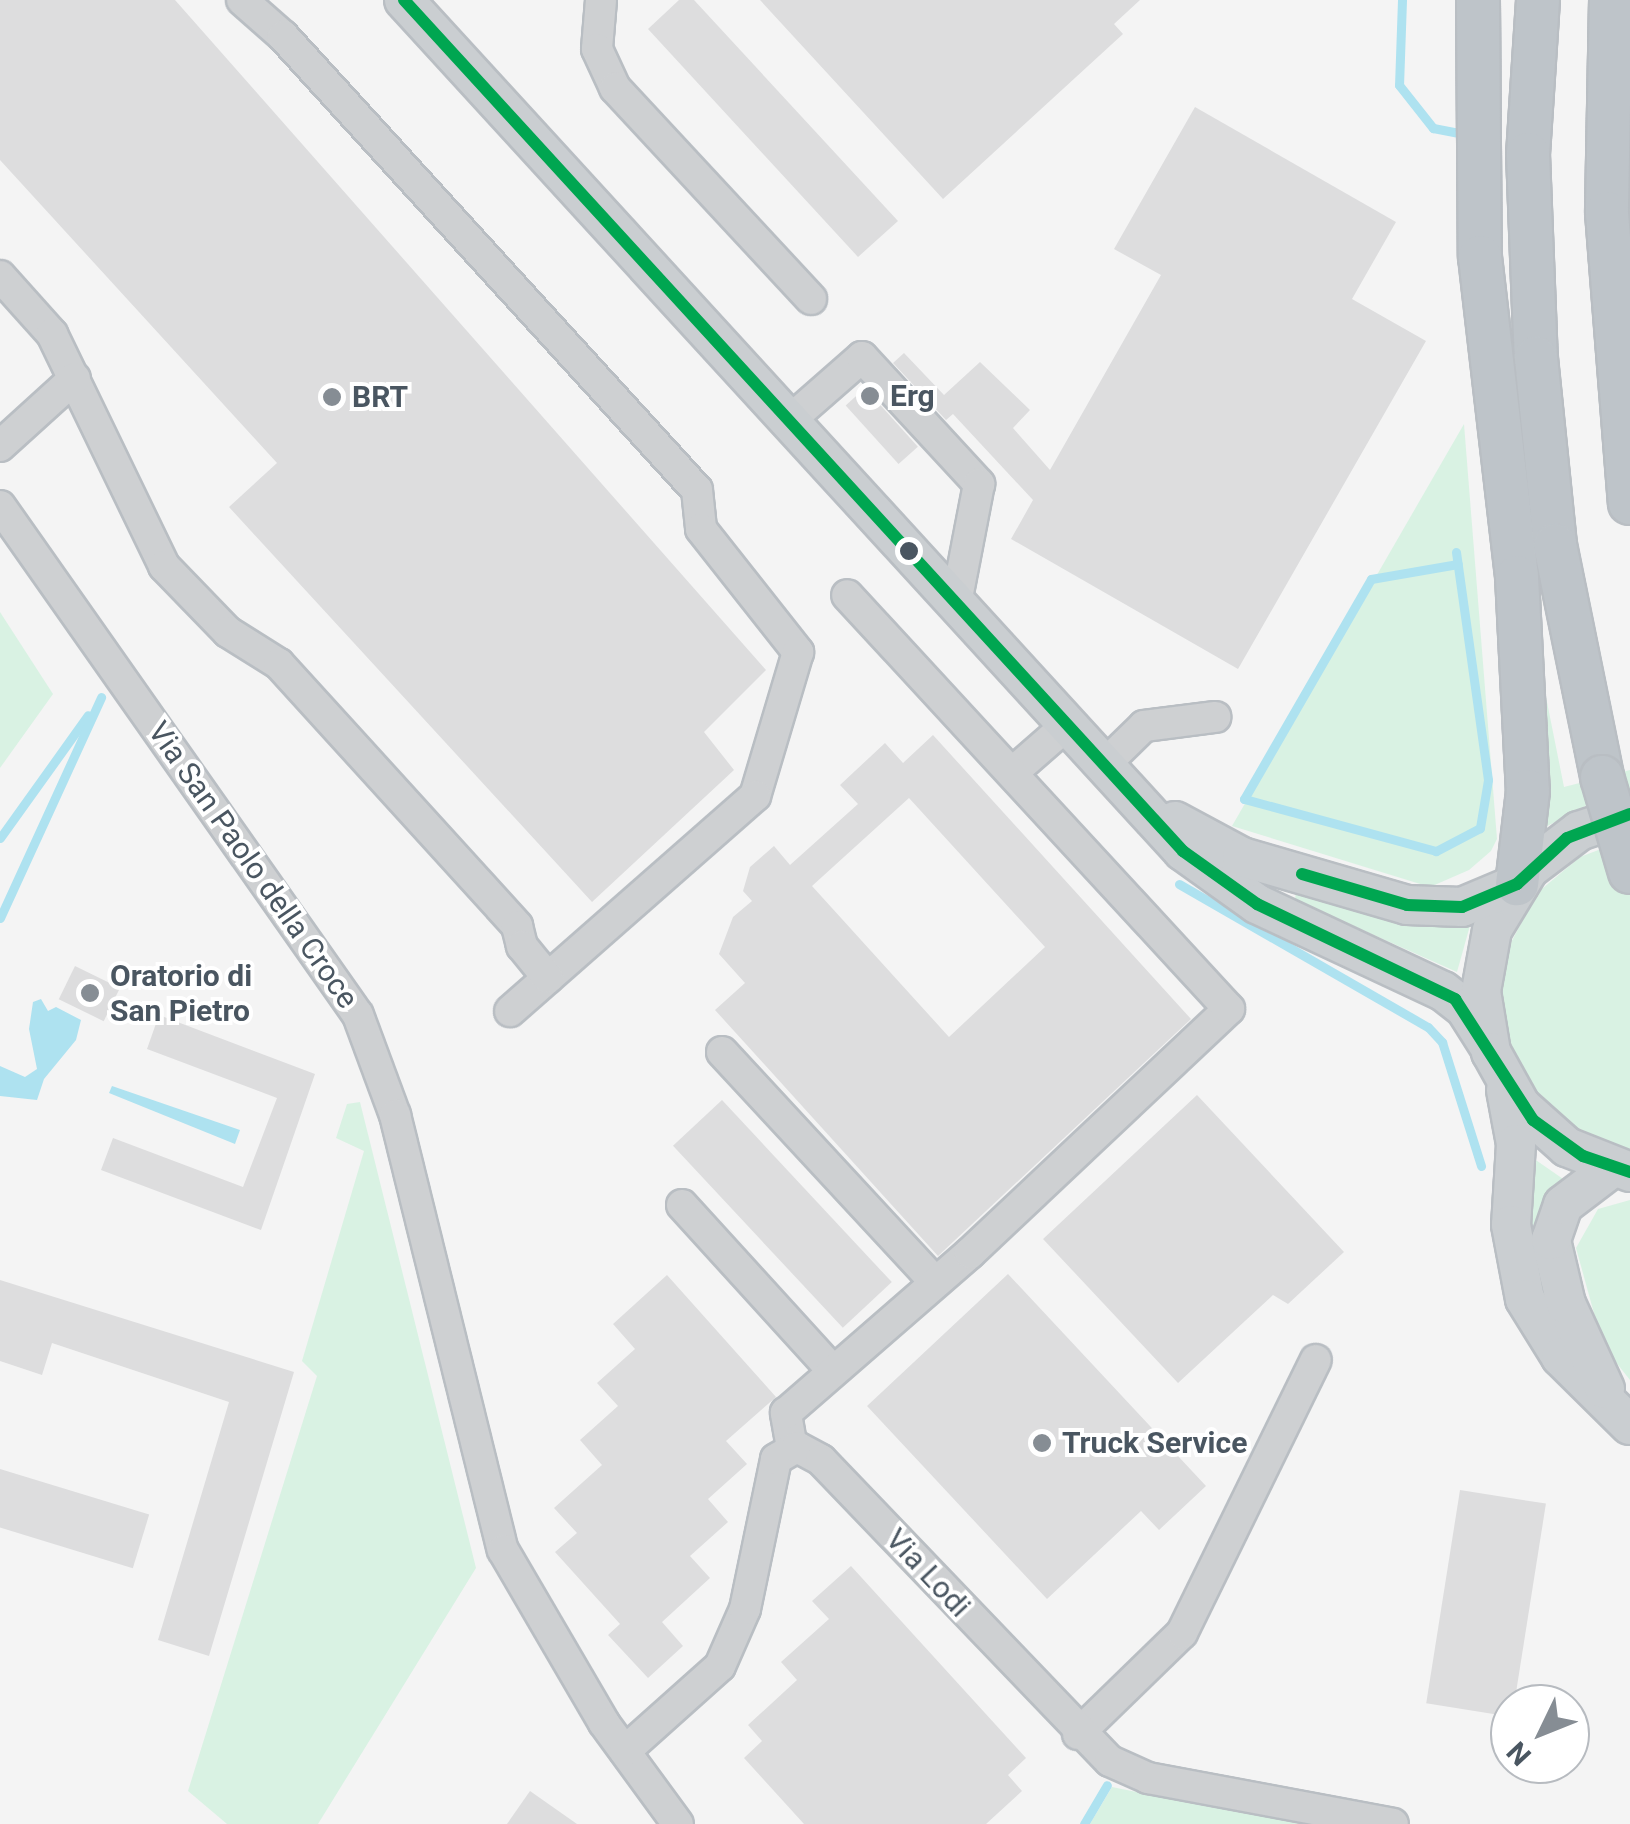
<!DOCTYPE html>
<style>
body{margin:0}
#map{position:relative;width:1630px;height:1824px;overflow:hidden;background:#f4f4f4;font-family:Roboto,sans-serif}
div>[style]{position:absolute}
[style*='--x']{left:calc(var(--x)*1px);top:calc(var(--y)*1px);width:calc(var(--w)*1px);rotate:calc(var(--a)*1deg)}
.green>*{inset:0;background:#d9f2e3}
.water>*{inset:0;background:#aee2f0}
.stream>*{height:9px;margin:-4.5px;padding:0 4.5px;transform-origin:4.5px;border-radius:4.5px;background:#aee2f0}
.building>*{inset:0;background:#ddddde;transform-origin:0 0}
.roads{filter:drop-shadow(2px 0 #b9bec3) drop-shadow(-2px 0 #b9bec3) drop-shadow(0 2px #b9bec3) drop-shadow(0 -2px #b9bec3)}
.minor>*{height:30px;margin:-15px;padding:0 15px;transform-origin:15px;border-radius:15px;background:#ced0d2}
.major>*{height:38px;margin:-19px;padding:0 19px;transform-origin:19px;border-radius:19px;background:#caced1}
.highway>*{height:42px;margin:-21px;padding:0 21px;transform-origin:21px;border-radius:21px;background:#bec4c9}
.bridges{filter:drop-shadow(2px 0 #b9bec3) drop-shadow(-2px 0 #b9bec3) drop-shadow(0 2px #b9bec3) drop-shadow(0 -2px #b9bec3)}
.highway-bridge>*{height:42px;margin:-21px;padding:0 21px;transform-origin:21px;border-radius:21px;background:#bec4c9}
.bus-1>*{height:12px;margin:-6px;padding:0 6px;transform-origin:6px;border-radius:6px;background:#00a651}
.dots>*{width:28px;height:28px;translate:-50% -50%;box-sizing:border-box;border:5px solid #fff;border-radius:50%}
span{translate:-50% -50%;white-space:nowrap;text-align:center;line-height:1.15;-webkit-text-stroke:8px #fff;paint-order:stroke}
.poi-label{font-size:30px;color:#4a5661;font-weight:700}
.left{translate:0 -50%;text-align:left}
.street-label{font-size:30px;color:#4a5661}
.north{position:absolute;left:1490px;top:1684px;width:100px;height:100px;box-sizing:border-box;background:#fff;border:2px solid #b7bbc0;border-radius:50%;rotate:227deg;font-size:28px;font-weight:700;line-height:40px;text-align:center;color:#4a5661}
.north::after{content:'';display:block;margin:auto;width:35px;height:45px;background:#868d94;clip-path:polygon(50% 0,100% 100%,50% 72%,0 100%)}
</style>
<div id="map">
<div class="green">
<div style="clip-path:polygon(1464px 424px,1497px 839px,1491px 851px,1469px 870px,1430px 887px,1232px 826px)"></div>
<div style="clip-path:polygon(0 612px,53px 694px,0 768px)"></div>
<div style="clip-path:polygon(1543px 682px,1564px 787px,1630px 770px,1630px 795px,1587px 805px,1538px 831px)"></div>
<div style="clip-path:polygon(1630px 838px,1630px 1154px,1581px 1136px,1539px 1100px,1511px 1051px,1501px 1006px,1507px 950px,1537px 893px,1580px 857px)"></div>
<div style="clip-path:polygon(1296px 889px,1471px 922px,1457px 972px,1295px 900px)"></div>
<div style="clip-path:polygon(360px 1102px,476px 1568px,318px 1824px,227px 1824px,188px 1791px,317px 1376px,302px 1361px,364px 1151px,336px 1138px,347px 1104px)"></div>
<div style="clip-path:polygon(1530px 1156px,1566px 1181px,1540px 1214px,1529px 1266px)"></div>
<div style="clip-path:polygon(1630px 1200px,1630px 1380px,1603px 1346px,1576px 1248px,1598px 1209px)"></div>
<div style="clip-path:polygon(1112px 1787px,1205px 1806px,1309px 1824px,1090px 1824px)"></div>
</div>
<div class="water">
<div style="clip-path:polygon(41px 999px,48px 1011px,56px 1007px,81px 1020px,76px 1040px,44px 1079px,37px 1100px,0 1096px,0 1066px,25px 1077px,37px 1069px,29px 1029px,33px 1002px)"></div>
<div style="clip-path:polygon(112px 1086px,240px 1130px,235px 1144px,109px 1093px)"></div>
</div>
<div class="stream">
<div style="--x:1402;--y:0;--w:85;--a:92"></div>
<div style="--x:1399;--y:85;--w:55;--a:51.7"></div>
<div style="--x:1433;--y:128;--w:25;--a:11"></div>
<div style="--x:1456;--y:552;--w:230;--a:82"></div>
<div style="--x:1488;--y:780;--w:49;--a:99.5"></div>
<div style="--x:1480;--y:828;--w:50;--a:152.4"></div>
<div style="--x:1436;--y:851;--w:199;--a:-164.8"></div>
<div style="--x:1244;--y:799;--w:254;--a:-60"></div>
<div style="--x:1371;--y:579;--w:88;--a:-9.8"></div>
<div style="--x:0;--y:838;--w:151;--a:-54.4"></div>
<div style="--x:1179;--y:884;--w:287;--a:29.9"></div>
<div style="--x:1428;--y:1027;--w:21;--a:47"></div>
<div style="--x:1442;--y:1042;--w:130;--a:72.5"></div>
<div style="--x:0;--y:918;--w:243;--a:-65.4"></div>
<div style="--x:1084;--y:1824;--w:45;--a:-59.5"></div>
</div>
<div class="building">
<div style="clip-path:polygon(0 0,175px 0,766px 670px,704px 732px,734px 770px,592px 902px,229px 507px,277px 463px,0 160px)"></div>
<div style="clip-path:polygon(679px 0,694px 0,898px 221px,858px 257px,648px 29px)"></div>
<div style="clip-path:polygon(760px 0,1140px 0,1114px 24px,1123px 34px,943px 199px)"></div>
<div style="clip-path:polygon(1195px 107px,1396px 222px,1352px 299px,1426px 341px,1238px 669px,1011px 539px,1033px 500px,953px 414px,946px 420px,893px 363px,904px 353px,944px 395px,980px 362px,1030px 410px,1013px 428px,1050px 470px,1161px 275px,1114px 249px)"></div>
<div style="left:865px;top:388px;width:79px;height:26px;rotate:48deg"></div>
<div style="clip-path:polygon(evenodd,933px 735px,1191px 1019px,938px 1256px,715px 1010px,745px 983px,719px 954px,733px 917px,752px 901px,743px 891px,750px 867px,774px 846px,790px 865px,858px 804px,840px 785px,885px 743px,903px 763px,933px 735px,909px 798px,1045px 947px,949px 1037px,812px 886px,909px 798px)"></div>
<div style="left:75px;top:966px;width:50px;height:37px;rotate:26deg"></div>
<div style="clip-path:polygon(159px 1015px,315px 1074px,261px 1230px,101px 1170px,113px 1138px,243px 1187px,277px 1098px,147px 1049px)"></div>
<div style="clip-path:polygon(1197px 1095px,1344px 1252px,1288px 1304px,1273px 1295px,1178px 1383px,1043px 1239px)"></div>
<div style="left:722px;top:1100px;width:249px;height:67px;rotate:47deg"></div>
<div style="clip-path:polygon(1008px 1274px,1206px 1486px,1159px 1530px,1141px 1511px,1047px 1599px,867px 1406px)"></div>
<div style="clip-path:polygon(667px 1275px,776px 1397px,726px 1441px,747px 1464px,708px 1499px,728px 1522px,690px 1556px,710px 1578px,662px 1622px,683px 1646px,648px 1678px,608px 1635px,620px 1624px,555px 1552px,577px 1533px,554px 1508px,602px 1465px,580px 1440px,618px 1406px,597px 1383px,635px 1349px,613px 1324px)"></div>
<div style="clip-path:polygon(0 1280px,294px 1372px,209px 1656px,158px 1640px,229px 1402px,52px 1343px,42px 1375px,0 1361px)"></div>
<div style="left:0;top:1469px;width:156px;height:56px;rotate:17deg"></div>
<div style="left:1460px;top:1490px;width:87px;height:216px;rotate:9deg"></div>
<div style="clip-path:polygon(851px 1566px,1026px 1758px,1008px 1775px,1022px 1791px,986px 1824px,804px 1824px,744px 1758px,762px 1741px,748px 1725px,797px 1680px,781px 1662px,829px 1619px,812px 1601px)"></div>
<div style="clip-path:polygon(530px 1791px,577px 1824px,507px 1824px)"></div>
</div>
<div class="roads">
<div class="minor">
<div style="--x:242;--y:0;--w:55;--a:41.3"></div>
<div style="--x:283;--y:36;--w:614;--a:47.64"></div>
<div style="--x:697;--y:490;--w:39;--a:84"></div>
<div style="--x:701;--y:529;--w:157;--a:51.7"></div>
<div style="--x:798;--y:652;--w:150;--a:106.6"></div>
<div style="--x:755;--y:796;--w:326;--a:138.7"></div>
<div style="--x:601;--y:0;--w:49;--a:94.7"></div>
<div style="--x:597;--y:49;--w:43;--a:65.2"></div>
<div style="--x:615;--y:88;--w:288;--a:47.1"></div>
<div style="--x:0;--y:276;--w:78;--a:48.1"></div>
<div style="--x:52;--y:334;--w:258;--a:64.2"></div>
<div style="--x:164;--y:566;--w:92;--a:45.9"></div>
<div style="--x:228;--y:632;--w:60;--a:32.1"></div>
<div style="--x:279;--y:664;--w:354;--a:47.7"></div>
<div style="--x:517;--y:926;--w:21;--a:76"></div>
<div style="--x:522;--y:946;--w:41;--a:50.9"></div>
<div style="--x:789;--y:421;--w:97;--a:-41.2"></div>
<div style="--x:862;--y:357;--w:173;--a:47.3"></div>
<div style="--x:979;--y:484;--w:122;--a:100.9"></div>
<div style="--x:0;--y:446;--w:101;--a:-42.2"></div>
<div style="--x:0;--y:506;--w:622;--a:54.88"></div>
<div style="--x:358;--y:1015;--w:107;--a:69.7"></div>
<div style="--x:395;--y:1115;--w:448;--a:76.1"></div>
<div style="--x:503;--y:1550;--w:200;--a:59.7"></div>
<div style="--x:604;--y:1723;--w:125;--a:53.8"></div>
<div style="--x:1104;--y:765;--w:56;--a:-44.3"></div>
<div style="--x:1144;--y:726;--w:72;--a:-7.2"></div>
<div style="--x:1012;--y:773;--w:73;--a:-41.1"></div>
<div style="--x:722;--y:1052;--w:312;--a:47.2"></div>
<div style="--x:682;--y:1205;--w:224;--a:47.7"></div>
<div style="--x:792;--y:1448;--w:36;--a:-100"></div>
<div style="--x:786;--y:1413;--w:244;--a:-41"></div>
<div style="--x:970;--y:1253;--w:356;--a:-43.3"></div>
<div style="--x:1229;--y:1009;--w:563;--a:-132.7"></div>
<div style="--x:1078;--y:1734;--w:145;--a:-44.2"></div>
<div style="--x:1182;--y:1633;--w:304;--a:-63.9"></div>
<div style="--x:625;--y:1751;--w:127;--a:-41.8"></div>
<div style="--x:720;--y:1666;--w:62;--a:-66.3"></div>
<div style="--x:745;--y:1609;--w:153;--a:-78.3"></div>
<div style="--x:776;--y:1459;--w:24;--a:-30"></div>
<div style="--x:797;--y:1447;--w:27;--a:28"></div>
<div style="--x:821;--y:1460;--w:417;--a:46.2"></div>
<div style="--x:1110;--y:1761;--w:42;--a:24.1"></div>
<div style="--x:1148;--y:1778;--w:249;--a:10.6"></div>
</div>
<div class="major">
<div style="--x:404;--y:0;--w:1154;--a:47.53"></div>
<div style="--x:1183;--y:851;--w:91;--a:35.6"></div>
<div style="--x:1257;--y:904;--w:205;--a:25.1"></div>
<div style="--x:1443;--y:991;--w:28;--a:38"></div>
<div style="--x:1465;--y:1008;--w:45;--a:57.7"></div>
<div style="--x:1630;--y:814;--w:54;--a:161.6"></div>
<div style="--x:1579;--y:831;--w:63;--a:142.8"></div>
<div style="--x:1529;--y:869;--w:71;--a:121.2"></div>
<div style="--x:1492;--y:930;--w:62;--a:100.2"></div>
<div style="--x:1481;--y:991;--w:62;--a:80.7"></div>
<div style="--x:1491;--y:1052;--w:62;--a:60.9"></div>
<div style="--x:1521;--y:1106;--w:62;--a:41.7"></div>
<div style="--x:1567;--y:1147;--w:68;--a:21.6"></div>
<div style="--x:1175;--y:821;--w:76;--a:28.2"></div>
<div style="--x:1242;--y:857;--w:172;--a:16.2"></div>
<div style="--x:1407;--y:905;--w:55;--a:2.1"></div>
<div style="--x:1462;--y:907;--w:60;--a:-22.7"></div>
<div style="--x:1506;--y:1090;--w:55;--a:79.5"></div>
<div style="--x:1516;--y:1144;--w:81;--a:93.5"></div>
<div style="--x:1511;--y:1225;--w:75;--a:79.3"></div>
<div style="--x:1525;--y:1299;--w:68;--a:58.2"></div>
<div style="--x:1561;--y:1357;--w:97;--a:44.6"></div>
<div style="--x:1605;--y:1389;--w:94;--a:-114.6"></div>
<div style="--x:1566;--y:1304;--w:66;--a:-103.2"></div>
<div style="--x:1551;--y:1240;--w:37;--a:-71"></div>
<div style="--x:1563;--y:1205;--w:61;--a:-37.1"></div>
</div>
<div class="highway">
<div style="--x:1478;--y:0;--w:257;--a:89.6"></div>
<div style="--x:1480;--y:257;--w:322;--a:83.4"></div>
<div style="--x:1517;--y:577;--w:214;--a:87.1"></div>
<div style="--x:1528;--y:791;--w:94;--a:96.7"></div>
<div style="--x:1538;--y:0;--w:154;--a:93.7"></div>
<div style="--x:1528;--y:154;--w:204;--a:87.8"></div>
<div style="--x:1536;--y:358;--w:188;--a:84.2"></div>
<div style="--x:1555;--y:545;--w:237;--a:78.5"></div>
<div style="--x:1611;--y:0;--w:213;--a:91.1"></div>
<div style="--x:1607;--y:213;--w:291;--a:85.5"></div>
</div>
</div>
<div class="bridges">
<div class="highway-bridge">
<div style="--x:1602;--y:777;--w:99;--a:73.6"></div>
</div>
</div>
<div class="bus-1">
<div style="--x:404;--y:0;--w:1154;--a:47.53"></div>
<div style="--x:1183;--y:851;--w:91;--a:35.6"></div>
<div style="--x:1257;--y:904;--w:220;--a:25.6"></div>
<div style="--x:1455;--y:999;--w:144;--a:57.2"></div>
<div style="--x:1533;--y:1120;--w:62;--a:35.8"></div>
<div style="--x:1583;--y:1156;--w:50;--a:18.8"></div>
<div style="--x:1302;--y:874;--w:109;--a:16.4"></div>
<div style="--x:1407;--y:905;--w:55;--a:2.1"></div>
<div style="--x:1462;--y:907;--w:60;--a:-22.7"></div>
<div style="--x:1517;--y:884;--w:68;--a:-42.6"></div>
<div style="--x:1567;--y:838;--w:67;--a:-20.9"></div>
</div>
<div class="dots">
<div style="left:870px;top:396px;background:#868d94"></div>
<div style="left:332px;top:397px;background:#868d94"></div>
<div style="left:909px;top:551px;background:#4a5661"></div>
<div style="left:90px;top:993px;background:#868d94"></div>
<div style="left:1042px;top:1443px;background:#868d94"></div>
</div>
<div class="poi-label">
<span class="left" style="left:890px;top:396px">Erg</span>
<span class="left" style="left:352px;top:397px">BRT</span>
<span class="left" style="left:110px;top:993px">Oratorio di<br>San Pietro</span>
<span class="left" style="left:1062px;top:1443px">Truck Service</span>
</div>
<div class="street-label">
<span style="left:253px;top:865px;rotate:55deg">Via San Paolo della Croce</span>
<span style="left:928px;top:1573px;rotate:47deg">Via Lodi</span>
</div>
<div class="north">N</div>
</div>
